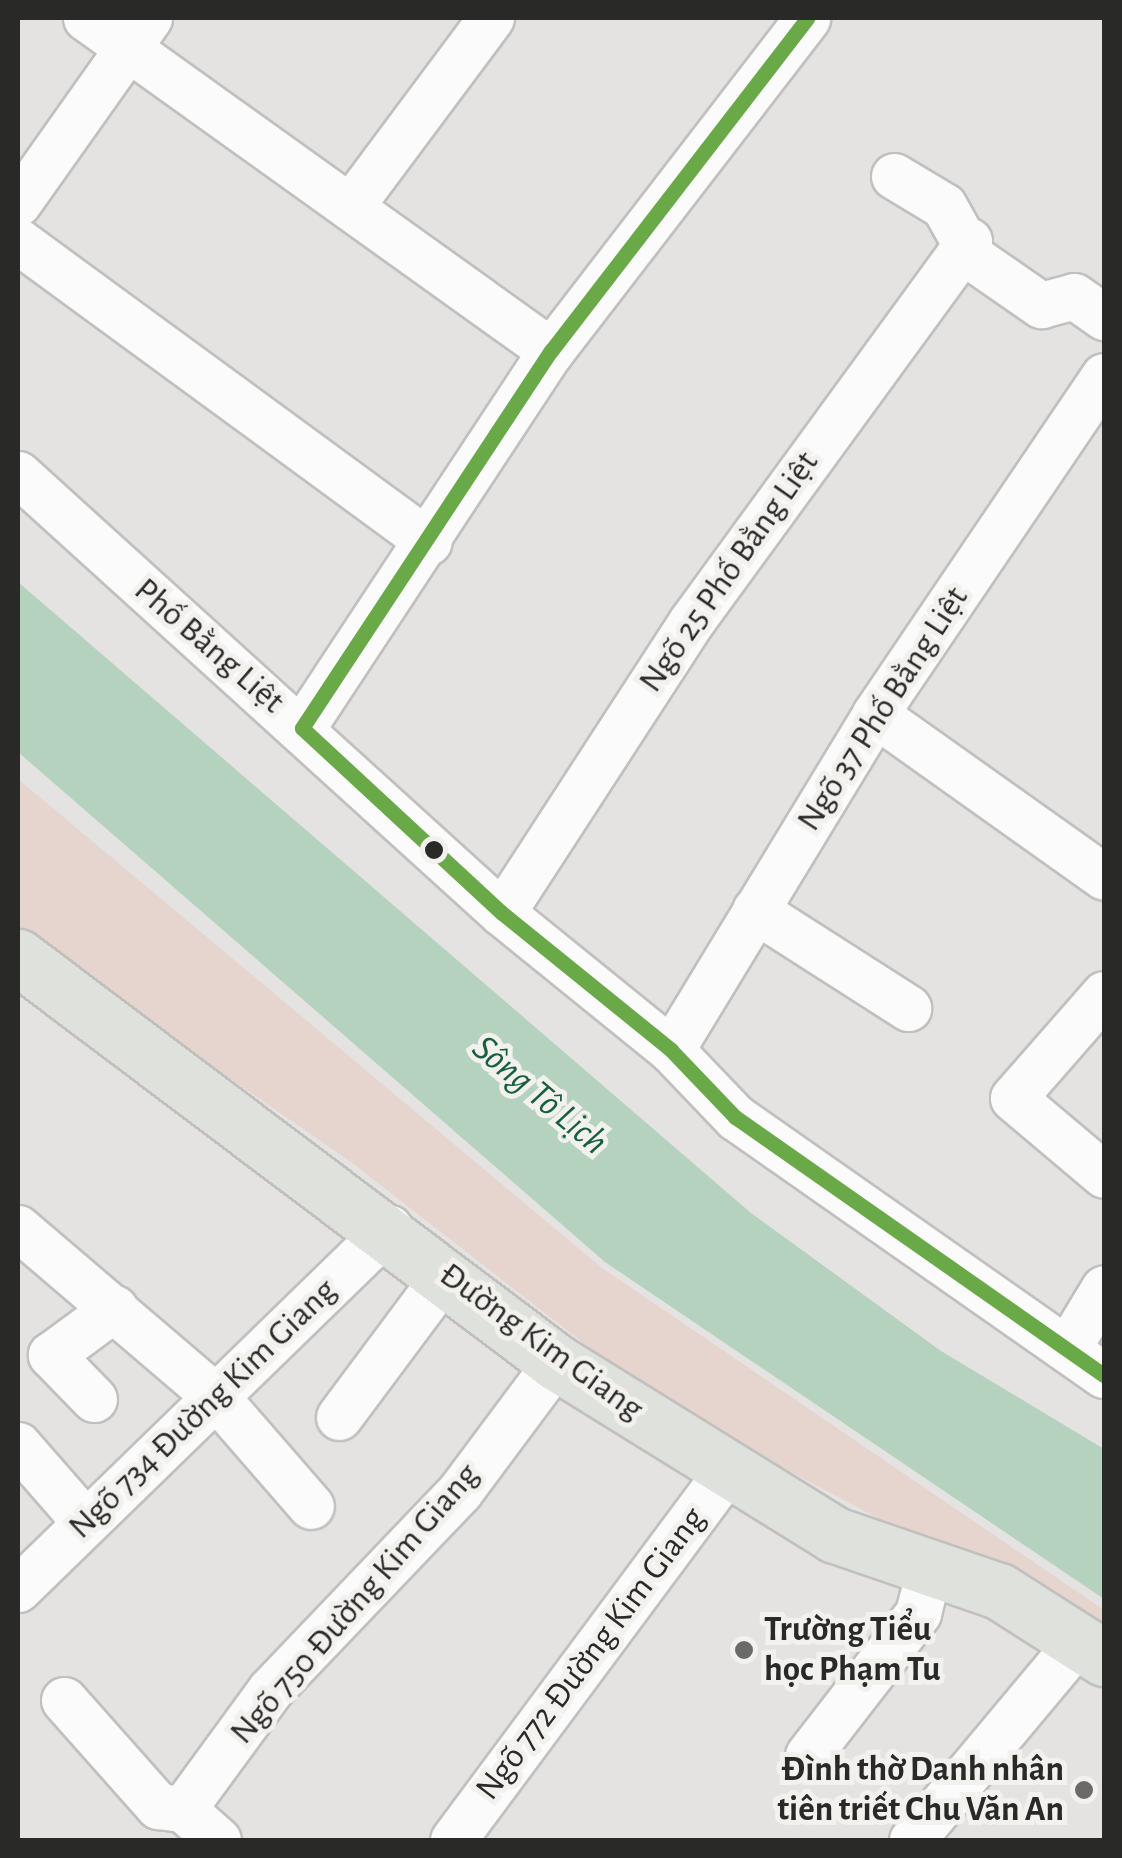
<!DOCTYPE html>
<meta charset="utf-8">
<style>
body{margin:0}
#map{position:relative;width:1122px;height:1858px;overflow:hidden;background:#e4e3e2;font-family:"Alegreya Sans",sans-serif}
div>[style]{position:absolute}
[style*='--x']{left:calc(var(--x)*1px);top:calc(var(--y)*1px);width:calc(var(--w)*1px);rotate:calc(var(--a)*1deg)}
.green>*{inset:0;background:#e6d4ce}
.water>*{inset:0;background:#b4d2be}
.roads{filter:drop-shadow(2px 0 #c1c0bf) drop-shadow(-2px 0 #c1c0bf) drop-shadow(0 2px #c1c0bf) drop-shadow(0 -2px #c1c0bf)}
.minor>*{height:45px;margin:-22.5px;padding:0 22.5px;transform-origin:22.5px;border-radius:22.5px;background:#fbfbfb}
.major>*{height:55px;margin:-27.5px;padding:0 27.5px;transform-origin:27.5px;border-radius:27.5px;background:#dfe1dc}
.bus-1>*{height:15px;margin:-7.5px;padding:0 7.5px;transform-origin:7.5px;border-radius:7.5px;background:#6aa947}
.dots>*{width:28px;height:28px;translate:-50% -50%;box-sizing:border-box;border:5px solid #f2f1ee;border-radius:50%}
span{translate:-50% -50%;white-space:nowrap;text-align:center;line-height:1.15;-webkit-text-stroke:10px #f2f1ee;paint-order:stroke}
.street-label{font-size:35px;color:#292928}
.poi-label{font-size:35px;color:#292928;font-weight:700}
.left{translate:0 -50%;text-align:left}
.right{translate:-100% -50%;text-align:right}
.water-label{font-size:38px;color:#185f3c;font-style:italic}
.frame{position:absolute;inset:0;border:20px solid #292928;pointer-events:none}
</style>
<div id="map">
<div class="green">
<div style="clip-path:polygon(18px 779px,602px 1268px,1104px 1610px,1104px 1638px,659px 1402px,351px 1162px,18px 932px)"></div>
</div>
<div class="water">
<div style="clip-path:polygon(18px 582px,751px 1213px,941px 1351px,1104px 1449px,1104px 1599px,605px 1262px,18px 752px)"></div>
</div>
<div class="roads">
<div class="minor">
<div style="--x:86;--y:18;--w:572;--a:35.61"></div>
<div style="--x:894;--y:176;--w:58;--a:31"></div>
<div style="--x:944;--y:206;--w:60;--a:60.9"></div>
<div style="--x:973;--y:258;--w:83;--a:34.7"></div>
<div style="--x:1041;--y:305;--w:34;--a:-15"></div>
<div style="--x:1074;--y:296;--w:37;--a:35"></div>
<div style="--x:18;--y:203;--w:227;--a:-54.7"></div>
<div style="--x:350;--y:207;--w:236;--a:-53.3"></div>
<div style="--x:18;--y:241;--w:509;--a:36.22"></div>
<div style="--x:18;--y:474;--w:653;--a:42.21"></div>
<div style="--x:502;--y:913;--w:218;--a:39"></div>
<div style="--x:671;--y:1050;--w:93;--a:46.3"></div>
<div style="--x:735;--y:1117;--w:450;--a:35"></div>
<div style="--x:875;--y:714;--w:281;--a:35.4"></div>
<div style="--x:302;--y:728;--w:452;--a:-56.6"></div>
<div style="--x:551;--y:351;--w:420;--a:-52.4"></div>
<div style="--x:755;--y:910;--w:182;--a:32.6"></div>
<div style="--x:502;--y:913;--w:347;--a:-57"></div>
<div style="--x:691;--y:622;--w:472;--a:-53.9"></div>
<div style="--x:1104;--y:994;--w:138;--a:131.2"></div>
<div style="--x:1013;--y:1098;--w:119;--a:40.2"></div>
<div style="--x:671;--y:1050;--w:393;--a:-58.7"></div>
<div style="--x:875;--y:714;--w:408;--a:-55.9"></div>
<div style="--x:18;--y:1228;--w:262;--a:40.5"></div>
<div style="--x:217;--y:1398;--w:143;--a:49"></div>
<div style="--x:1067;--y:1349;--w:71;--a:-58.8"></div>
<div style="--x:94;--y:1399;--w:62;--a:-134.3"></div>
<div style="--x:51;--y:1355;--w:79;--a:-36.3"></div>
<div style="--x:339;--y:1417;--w:177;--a:-53.3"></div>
<div style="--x:18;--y:1445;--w:103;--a:48.9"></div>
<div style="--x:18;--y:1589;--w:518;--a:-44.22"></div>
<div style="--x:64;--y:1700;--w:142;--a:48.4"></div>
<div style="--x:158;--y:1806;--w:25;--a:7"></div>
<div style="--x:808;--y:1755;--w:180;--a:-52.2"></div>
<div style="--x:918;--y:1613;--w:40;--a:-75.6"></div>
<div style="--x:218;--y:1840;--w:47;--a:-138.5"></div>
<div style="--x:183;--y:1809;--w:147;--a:-53.8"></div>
<div style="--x:270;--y:1690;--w:275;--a:-46.3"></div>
<div style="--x:460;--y:1491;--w:161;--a:-53.3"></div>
<div style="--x:453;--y:1840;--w:465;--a:-53.4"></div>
<div style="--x:912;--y:1840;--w:263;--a:-50.1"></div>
</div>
<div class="major">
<div style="--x:18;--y:957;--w:673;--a:36.97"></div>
<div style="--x:556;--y:1362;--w:328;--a:31.8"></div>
<div style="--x:835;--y:1535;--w:173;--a:18.9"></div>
<div style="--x:999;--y:1591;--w:125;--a:32.5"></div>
</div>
</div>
<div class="bus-1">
<div style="--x:302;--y:728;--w:272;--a:42.8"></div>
<div style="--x:502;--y:913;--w:218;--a:39"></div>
<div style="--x:671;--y:1050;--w:93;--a:46.3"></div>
<div style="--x:735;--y:1117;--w:450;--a:35"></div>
<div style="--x:302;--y:728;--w:452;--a:-56.6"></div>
<div style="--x:551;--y:351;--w:420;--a:-52.4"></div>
</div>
<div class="dots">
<div style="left:434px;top:850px;background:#292928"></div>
<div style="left:744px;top:1650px;background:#6a6a69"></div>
<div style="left:1084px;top:1790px;background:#6a6a69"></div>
</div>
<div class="street-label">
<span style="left:729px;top:572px;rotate:-55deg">Ngõ 25 Phố Bằng Liệt</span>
<span style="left:209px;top:646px;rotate:41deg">Phố Bằng Liệt</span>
<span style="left:883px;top:709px;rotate:-57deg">Ngõ 37 Phố Bằng Liệt</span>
<span style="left:541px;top:1342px;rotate:36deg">Đường Kim Giang</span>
<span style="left:203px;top:1409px;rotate:-44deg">Ngõ 734 Đường Kim Giang</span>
<span style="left:355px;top:1604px;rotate:-49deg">Ngõ 750 Đường Kim Giang</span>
<span style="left:591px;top:1654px;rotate:-53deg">Ngõ 772 Đường Kim Giang</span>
</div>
<div class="poi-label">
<span class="left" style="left:764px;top:1650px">Trường Tiểu<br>học Phạm Tu</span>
<span class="right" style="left:1064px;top:1790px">Đình thờ Danh nhân<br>tiên triết Chu Văn An</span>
</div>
<div class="water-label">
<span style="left:539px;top:1096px;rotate:40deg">Sông Tô Lịch</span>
</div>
<div class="frame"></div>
</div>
